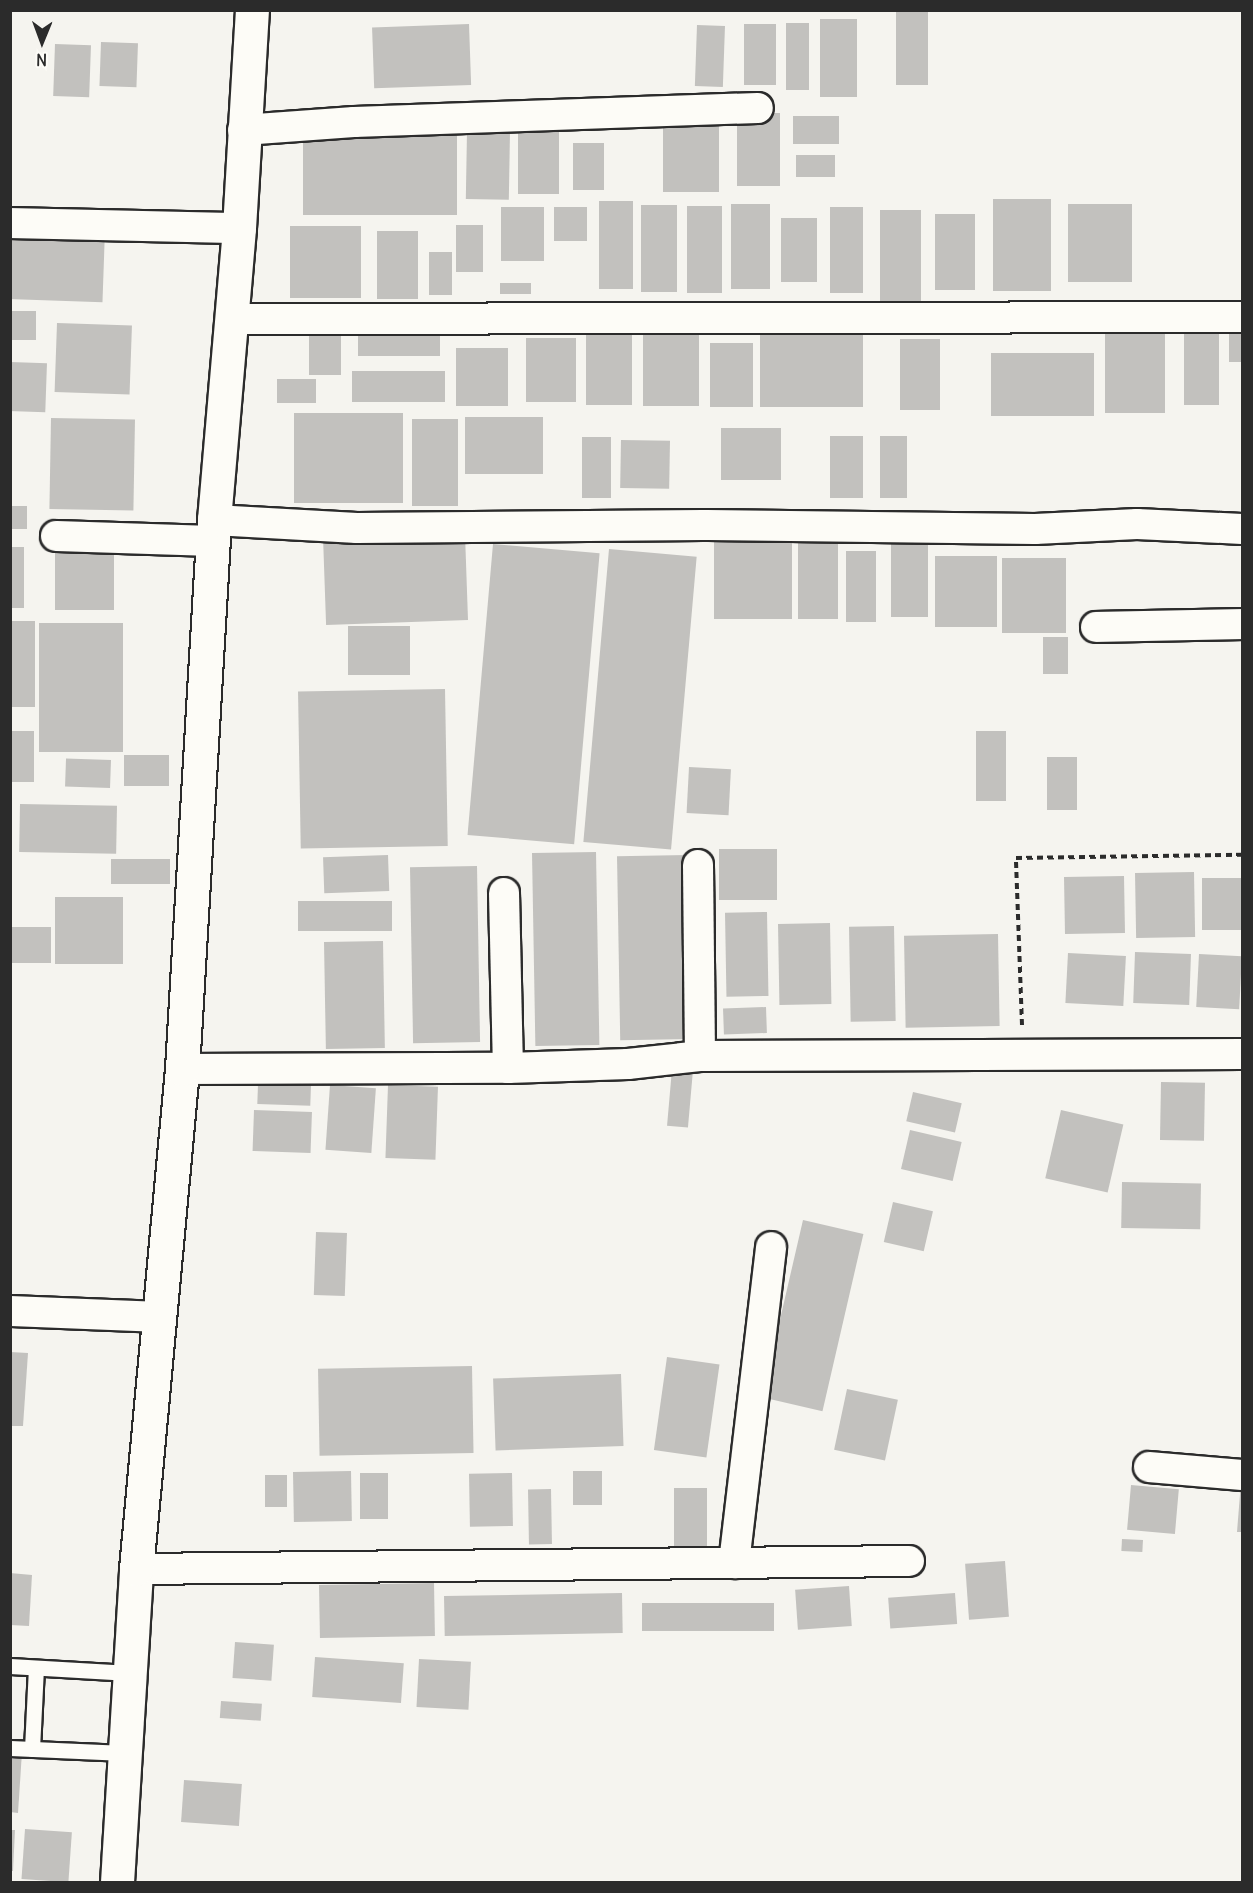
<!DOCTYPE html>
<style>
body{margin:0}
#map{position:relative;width:1253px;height:1893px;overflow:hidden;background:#f5f4ef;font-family:Delius,sans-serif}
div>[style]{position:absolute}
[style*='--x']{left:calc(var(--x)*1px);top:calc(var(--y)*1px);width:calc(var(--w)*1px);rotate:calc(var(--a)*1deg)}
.building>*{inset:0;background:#c2c1be;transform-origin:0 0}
.path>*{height:4px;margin-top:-2px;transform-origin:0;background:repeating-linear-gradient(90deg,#2b2b2b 0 6px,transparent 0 10.5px)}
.roads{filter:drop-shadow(2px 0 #2b2b2b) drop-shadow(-2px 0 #2b2b2b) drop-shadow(0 2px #2b2b2b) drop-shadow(0 -2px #2b2b2b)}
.service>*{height:15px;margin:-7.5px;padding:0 7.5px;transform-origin:7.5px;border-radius:7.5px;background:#fdfcf7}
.minor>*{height:30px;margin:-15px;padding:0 15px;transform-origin:15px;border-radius:15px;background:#fdfcf7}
.tertiary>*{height:33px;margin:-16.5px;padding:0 16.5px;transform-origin:16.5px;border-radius:16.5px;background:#fdfcf7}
span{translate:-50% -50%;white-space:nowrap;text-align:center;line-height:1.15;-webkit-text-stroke:6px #fdfcf7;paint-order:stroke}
.frame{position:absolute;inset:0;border:12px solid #2b2b2b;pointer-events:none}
.north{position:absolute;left:12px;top:12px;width:60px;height:60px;-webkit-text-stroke:4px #fdfcf7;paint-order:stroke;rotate:181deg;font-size:16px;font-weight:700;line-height:24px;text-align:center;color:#2b2b2b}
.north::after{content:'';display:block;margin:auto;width:21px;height:27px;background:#2b2b2b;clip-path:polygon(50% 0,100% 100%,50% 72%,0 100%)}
</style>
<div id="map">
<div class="building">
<div style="left:896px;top:12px;width:32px;height:73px"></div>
<div style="left:820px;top:19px;width:37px;height:78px"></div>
<div style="left:786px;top:23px;width:23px;height:67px"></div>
<div style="left:469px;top:24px;width:61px;height:97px;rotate:88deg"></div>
<div style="left:744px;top:24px;width:32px;height:61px"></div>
<div style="left:697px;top:25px;width:28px;height:61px;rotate:2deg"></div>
<div style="left:101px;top:42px;width:37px;height:44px;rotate:2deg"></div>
<div style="left:55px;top:44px;width:36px;height:52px;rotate:2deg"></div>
<div style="left:737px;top:113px;width:43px;height:73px"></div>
<div style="left:793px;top:116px;width:46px;height:28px"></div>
<div style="left:663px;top:118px;width:56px;height:74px"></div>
<div style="left:467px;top:131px;width:43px;height:68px;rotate:1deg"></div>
<div style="left:559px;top:131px;width:63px;height:41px;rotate:90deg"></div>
<div style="left:303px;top:133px;width:154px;height:82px"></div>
<div style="left:573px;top:143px;width:31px;height:47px"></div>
<div style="left:796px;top:155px;width:39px;height:22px"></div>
<div style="left:993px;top:199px;width:58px;height:92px"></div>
<div style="left:599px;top:201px;width:34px;height:88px"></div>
<div style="left:731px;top:204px;width:39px;height:85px"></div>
<div style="left:1068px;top:204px;width:64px;height:78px"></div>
<div style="left:641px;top:205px;width:36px;height:87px"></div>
<div style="left:687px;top:206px;width:35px;height:87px"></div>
<div style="left:544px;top:207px;width:54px;height:43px;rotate:90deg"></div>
<div style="left:554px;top:207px;width:33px;height:34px"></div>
<div style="left:830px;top:207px;width:33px;height:86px"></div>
<div style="left:921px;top:210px;width:92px;height:41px;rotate:90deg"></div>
<div style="left:935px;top:214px;width:40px;height:76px"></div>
<div style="left:781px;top:218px;width:36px;height:64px"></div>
<div style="left:456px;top:225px;width:27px;height:47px"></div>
<div style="left:361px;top:226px;width:72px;height:71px;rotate:90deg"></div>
<div style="left:10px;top:228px;width:95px;height:71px;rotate:2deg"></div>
<div style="left:377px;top:231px;width:41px;height:68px"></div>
<div style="left:429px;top:252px;width:23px;height:43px"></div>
<div style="left:500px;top:283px;width:31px;height:11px"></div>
<div style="left:10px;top:311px;width:26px;height:29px"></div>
<div style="left:57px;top:323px;width:75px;height:69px;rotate:2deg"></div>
<div style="left:341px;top:323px;width:52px;height:32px;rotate:90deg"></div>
<div style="left:358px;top:327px;width:82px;height:29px"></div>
<div style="left:699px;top:327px;width:79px;height:56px;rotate:90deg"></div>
<div style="left:760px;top:327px;width:103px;height:80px"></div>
<div style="left:1184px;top:327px;width:35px;height:78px"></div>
<div style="left:586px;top:333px;width:46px;height:72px"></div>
<div style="left:1105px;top:333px;width:60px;height:80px"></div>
<div style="left:1229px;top:333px;width:13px;height:29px"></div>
<div style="left:526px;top:338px;width:50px;height:64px"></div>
<div style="left:940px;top:339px;width:71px;height:40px;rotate:90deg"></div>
<div style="left:710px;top:343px;width:43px;height:64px"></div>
<div style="left:456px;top:348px;width:52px;height:58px"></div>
<div style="left:991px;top:353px;width:103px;height:63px"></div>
<div style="left:10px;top:362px;width:37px;height:49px;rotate:2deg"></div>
<div style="left:352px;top:371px;width:93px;height:31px"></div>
<div style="left:277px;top:379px;width:39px;height:24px"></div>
<div style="left:294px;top:413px;width:109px;height:90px"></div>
<div style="left:465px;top:417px;width:78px;height:57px"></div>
<div style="left:51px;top:418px;width:84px;height:91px;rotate:1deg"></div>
<div style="left:412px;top:419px;width:46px;height:87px"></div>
<div style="left:721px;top:428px;width:60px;height:52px"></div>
<div style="left:830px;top:436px;width:33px;height:62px"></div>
<div style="left:880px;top:436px;width:27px;height:62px"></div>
<div style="left:582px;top:437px;width:29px;height:61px"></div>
<div style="left:621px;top:440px;width:49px;height:48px;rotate:1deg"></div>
<div style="left:10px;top:506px;width:17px;height:23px"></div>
<div style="left:465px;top:534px;width:86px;height:142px;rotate:88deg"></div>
<div style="left:714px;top:538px;width:78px;height:81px"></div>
<div style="left:798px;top:541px;width:40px;height:78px"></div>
<div style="left:891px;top:542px;width:37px;height:75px"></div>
<div style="left:493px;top:544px;width:107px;height:292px;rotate:5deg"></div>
<div style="left:10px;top:547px;width:14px;height:61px"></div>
<div style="left:55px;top:547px;width:59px;height:63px"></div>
<div style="left:609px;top:549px;width:88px;height:294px;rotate:5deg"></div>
<div style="left:846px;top:551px;width:30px;height:71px"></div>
<div style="left:997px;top:556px;width:71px;height:62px;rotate:90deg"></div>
<div style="left:1002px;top:558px;width:64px;height:75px"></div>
<div style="left:10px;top:621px;width:25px;height:86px"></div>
<div style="left:39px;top:623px;width:84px;height:129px"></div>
<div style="left:410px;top:626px;width:49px;height:62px;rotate:90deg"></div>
<div style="left:1043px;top:637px;width:25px;height:37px"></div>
<div style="left:445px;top:689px;width:157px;height:147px;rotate:89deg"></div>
<div style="left:10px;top:731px;width:24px;height:51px"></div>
<div style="left:976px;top:731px;width:30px;height:70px"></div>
<div style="left:169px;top:755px;width:31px;height:45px;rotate:90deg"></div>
<div style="left:1047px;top:757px;width:30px;height:53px"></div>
<div style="left:111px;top:760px;width:28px;height:45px;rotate:92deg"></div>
<div style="left:689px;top:767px;width:42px;height:46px;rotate:3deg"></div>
<div style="left:20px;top:804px;width:97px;height:48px;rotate:1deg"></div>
<div style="left:777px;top:849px;width:51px;height:58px;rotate:90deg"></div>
<div style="left:596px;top:852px;width:193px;height:64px;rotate:89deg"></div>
<div style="left:388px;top:855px;width:36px;height:65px;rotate:88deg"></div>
<div style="left:687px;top:855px;width:184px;height:70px;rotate:89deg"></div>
<div style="left:111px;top:859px;width:59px;height:25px"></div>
<div style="left:477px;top:866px;width:176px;height:67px;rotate:89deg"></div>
<div style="left:1194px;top:872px;width:65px;height:59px;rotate:89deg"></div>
<div style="left:1124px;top:876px;width:57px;height:60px;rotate:89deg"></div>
<div style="left:1242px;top:878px;width:52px;height:40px;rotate:90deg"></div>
<div style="left:55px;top:897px;width:68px;height:67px"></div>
<div style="left:392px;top:901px;width:30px;height:94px;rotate:90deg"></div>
<div style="left:767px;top:912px;width:84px;height:42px;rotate:89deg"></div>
<div style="left:830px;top:923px;width:81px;height:52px;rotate:89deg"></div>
<div style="left:894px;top:926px;width:95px;height:45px;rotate:89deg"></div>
<div style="left:10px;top:927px;width:41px;height:36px"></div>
<div style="left:998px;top:934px;width:92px;height:94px;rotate:89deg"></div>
<div style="left:383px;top:941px;width:107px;height:59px;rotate:89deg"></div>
<div style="left:1135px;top:952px;width:56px;height:51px;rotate:2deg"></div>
<div style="left:1068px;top:953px;width:58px;height:50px;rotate:3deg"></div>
<div style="left:1199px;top:954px;width:43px;height:53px;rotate:3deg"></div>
<div style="left:766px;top:1007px;width:26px;height:43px;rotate:88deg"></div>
<div style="left:672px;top:1069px;width:21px;height:57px;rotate:5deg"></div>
<div style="left:1161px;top:1082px;width:44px;height:58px;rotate:1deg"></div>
<div style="left:258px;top:1084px;width:53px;height:20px;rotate:2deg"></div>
<div style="left:330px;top:1085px;width:46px;height:65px;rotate:4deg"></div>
<div style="left:388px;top:1085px;width:50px;height:73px;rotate:2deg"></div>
<div style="left:913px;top:1092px;width:50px;height:30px;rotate:13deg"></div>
<div style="left:254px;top:1110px;width:58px;height:41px;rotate:2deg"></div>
<div style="left:1061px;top:1110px;width:64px;height:70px;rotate:13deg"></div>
<div style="left:910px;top:1130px;width:53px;height:40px;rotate:13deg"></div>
<div style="left:1122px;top:1182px;width:79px;height:46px;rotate:1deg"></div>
<div style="left:893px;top:1202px;width:41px;height:41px;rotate:13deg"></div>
<div style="left:803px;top:1220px;width:62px;height:182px;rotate:13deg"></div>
<div style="left:316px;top:1232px;width:31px;height:63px;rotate:2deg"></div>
<div style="clip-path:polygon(10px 1352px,28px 1353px,23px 1426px,10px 1426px)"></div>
<div style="left:667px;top:1357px;width:53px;height:94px;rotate:8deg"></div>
<div style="left:472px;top:1366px;width:87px;height:154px;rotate:89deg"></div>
<div style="left:621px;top:1374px;width:72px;height:128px;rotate:88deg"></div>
<div style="left:847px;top:1389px;width:52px;height:62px;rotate:12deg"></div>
<div style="left:351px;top:1471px;width:50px;height:58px;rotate:89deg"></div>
<div style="left:602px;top:1471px;width:34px;height:29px;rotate:90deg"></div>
<div style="left:360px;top:1473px;width:28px;height:46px"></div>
<div style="left:512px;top:1473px;width:53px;height:43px;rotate:89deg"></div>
<div style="left:265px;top:1475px;width:22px;height:32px"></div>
<div style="clip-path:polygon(1241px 1482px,1242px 1482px,1242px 1532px,1237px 1532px)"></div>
<div style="left:1131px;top:1485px;width:48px;height:45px;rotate:5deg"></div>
<div style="left:674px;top:1488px;width:33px;height:58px"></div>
<div style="left:551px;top:1489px;width:55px;height:23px;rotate:89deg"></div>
<div style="left:1122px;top:1539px;width:21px;height:12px;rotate:3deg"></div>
<div style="left:1005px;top:1561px;width:56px;height:40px;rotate:86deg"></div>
<div style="clip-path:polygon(10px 1573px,32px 1575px,29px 1626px,10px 1625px)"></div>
<div style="left:434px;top:1583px;width:53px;height:115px;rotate:89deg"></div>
<div style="left:849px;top:1586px;width:40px;height:54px;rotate:86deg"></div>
<div style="left:622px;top:1593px;width:40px;height:178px;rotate:89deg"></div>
<div style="left:955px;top:1593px;width:31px;height:67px;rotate:86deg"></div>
<div style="left:642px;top:1603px;width:132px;height:28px"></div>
<div style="left:235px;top:1642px;width:39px;height:36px;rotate:4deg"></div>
<div style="left:315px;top:1657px;width:89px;height:40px;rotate:4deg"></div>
<div style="left:419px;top:1659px;width:52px;height:48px;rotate:3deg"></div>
<div style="left:221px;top:1701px;width:41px;height:17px;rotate:4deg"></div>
<div style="clip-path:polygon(10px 1751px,22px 1752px,18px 1813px,10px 1812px)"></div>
<div style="left:184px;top:1780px;width:58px;height:42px;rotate:4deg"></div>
<div style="left:25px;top:1829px;width:47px;height:50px;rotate:4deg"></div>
<div style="clip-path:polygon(10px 1830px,15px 1830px,13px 1871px,10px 1871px)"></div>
</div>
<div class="path">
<div style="--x:1022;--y:1025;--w:167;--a:-92.1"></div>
<div style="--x:1016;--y:858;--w:226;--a:-0.8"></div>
</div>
<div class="roads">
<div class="service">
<div style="--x:10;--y:1666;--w:120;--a:3.3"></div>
<div style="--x:10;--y:1748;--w:115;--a:2.5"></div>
<div style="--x:32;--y:1749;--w:81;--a:-87.2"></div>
</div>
<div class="minor">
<div style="--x:243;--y:130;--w:111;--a:-4.1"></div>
<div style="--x:354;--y:122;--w:404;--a:-2"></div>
<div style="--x:10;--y:223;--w:229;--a:1.3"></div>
<div style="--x:231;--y:319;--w:1011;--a:-0.11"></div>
<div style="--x:214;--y:520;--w:143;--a:3.2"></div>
<div style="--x:357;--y:528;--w:346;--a:-0.5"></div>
<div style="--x:703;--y:525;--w:332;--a:0.7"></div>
<div style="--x:1035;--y:529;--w:102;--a:-2.8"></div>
<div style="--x:1137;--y:524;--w:105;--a:2.7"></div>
<div style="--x:56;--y:536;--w:157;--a:1.8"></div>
<div style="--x:1096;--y:627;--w:146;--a:-1.2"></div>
<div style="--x:698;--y:865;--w:191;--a:89.4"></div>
<div style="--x:504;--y:893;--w:175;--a:88.7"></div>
<div style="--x:182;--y:1069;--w:326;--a:-0.2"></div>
<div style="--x:508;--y:1068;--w:120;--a:-1.9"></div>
<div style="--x:628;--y:1064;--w:72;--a:-6.3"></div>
<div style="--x:700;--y:1056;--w:542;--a:-0.21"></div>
<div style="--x:10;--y:1311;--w:149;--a:2.3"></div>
<div style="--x:1149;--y:1467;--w:93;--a:4.9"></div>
<div style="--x:734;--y:1563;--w:318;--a:-83.3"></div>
<div style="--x:136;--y:1569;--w:773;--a:-0.59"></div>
</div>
<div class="tertiary">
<div style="--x:117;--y:1882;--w:314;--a:-86.5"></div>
<div style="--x:136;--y:1569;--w:502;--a:-84.74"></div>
<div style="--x:182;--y:1069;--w:550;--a:-86.66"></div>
<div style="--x:214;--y:520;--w:293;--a:-85.1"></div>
<div style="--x:239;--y:228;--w:218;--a:-86.6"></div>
</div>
</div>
<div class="frame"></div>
<div class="north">N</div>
</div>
